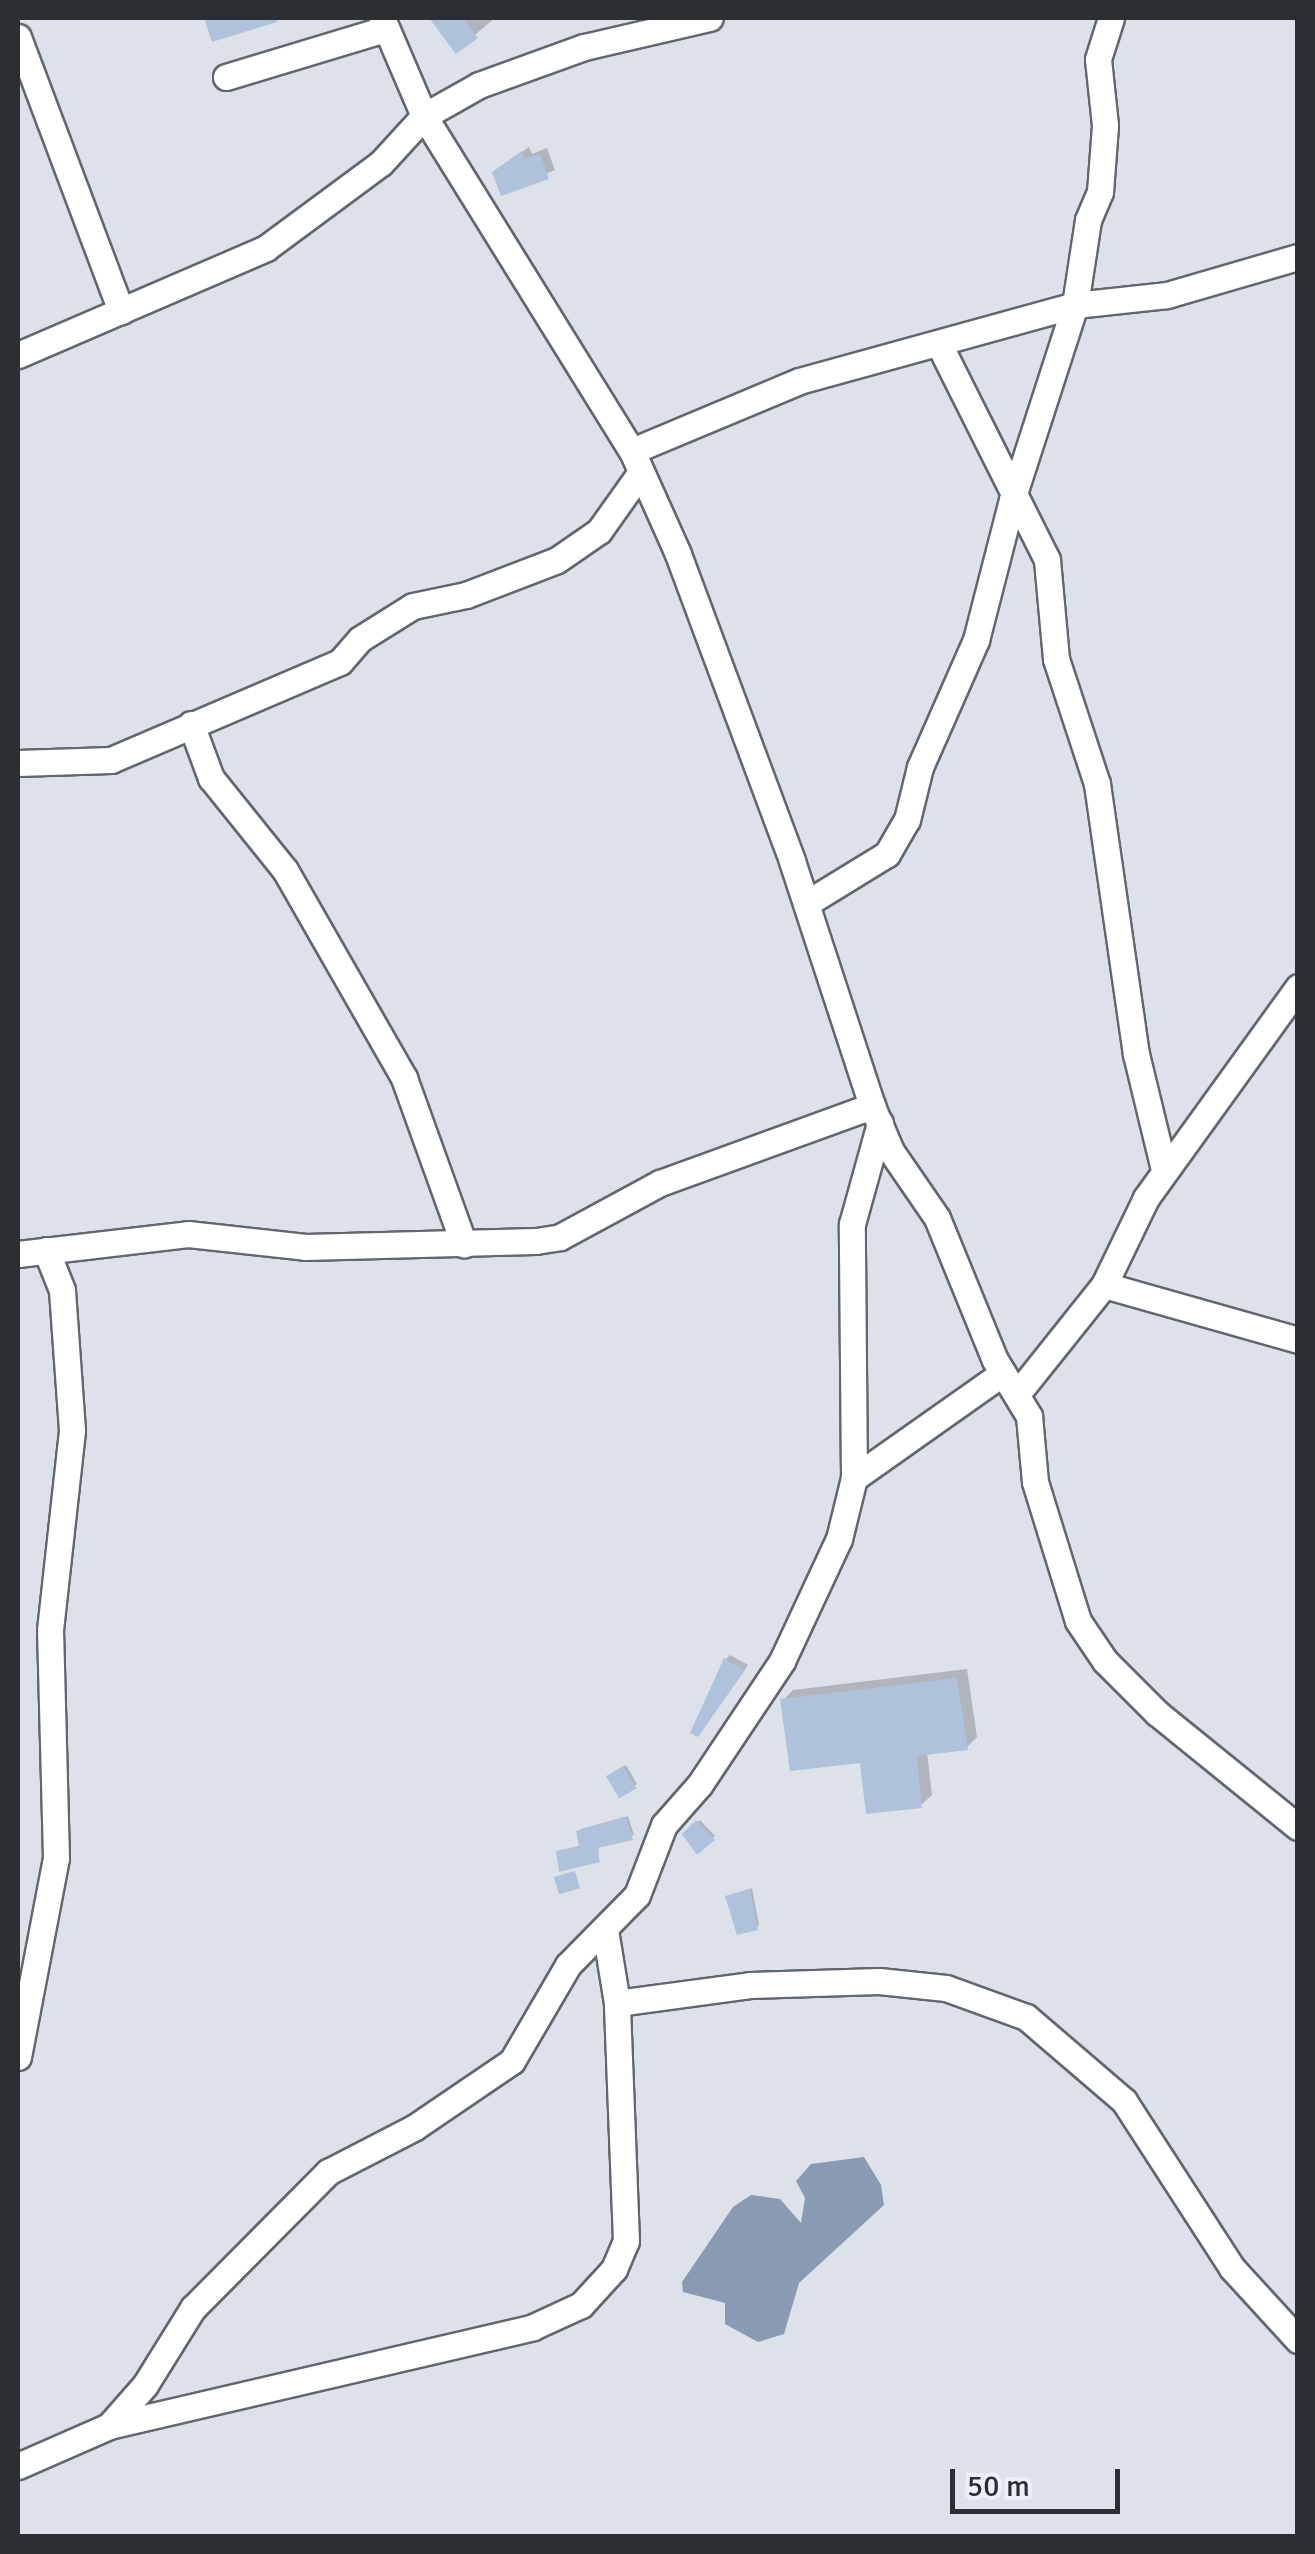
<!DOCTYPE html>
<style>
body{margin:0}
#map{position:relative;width:1315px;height:2554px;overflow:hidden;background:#dde2ea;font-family:Signika,sans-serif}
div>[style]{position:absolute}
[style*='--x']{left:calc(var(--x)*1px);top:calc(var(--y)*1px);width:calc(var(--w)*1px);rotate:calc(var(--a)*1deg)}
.water>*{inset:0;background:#889bb3}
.shadow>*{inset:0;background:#0003;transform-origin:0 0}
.building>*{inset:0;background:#aec2db;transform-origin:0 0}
.roads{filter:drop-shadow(2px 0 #62676d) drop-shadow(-2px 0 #62676d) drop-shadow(0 2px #62676d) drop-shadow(0 -2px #62676d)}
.minor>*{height:25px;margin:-12.5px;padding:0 12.5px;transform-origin:12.5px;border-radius:12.5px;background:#fff}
span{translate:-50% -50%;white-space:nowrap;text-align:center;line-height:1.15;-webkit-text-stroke:10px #eaf0f7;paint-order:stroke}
.frame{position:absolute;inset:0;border:20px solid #2c2f31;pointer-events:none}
.scale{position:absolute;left:950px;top:2469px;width:170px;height:45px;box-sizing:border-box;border:5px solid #2c2f31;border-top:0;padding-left:12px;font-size:30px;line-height:35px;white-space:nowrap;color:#2c2f31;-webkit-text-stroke:8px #eaf0f7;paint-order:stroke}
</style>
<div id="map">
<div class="water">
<div style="clip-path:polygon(864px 2157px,881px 2185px,884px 2205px,799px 2283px,784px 2334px,758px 2342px,725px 2324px,725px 2303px,683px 2292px,682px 2282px,733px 2207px,751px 2195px,780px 2199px,801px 2223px,805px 2198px,796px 2181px,811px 2164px)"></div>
</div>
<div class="shadow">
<div style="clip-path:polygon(443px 18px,495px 18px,457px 50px,437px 24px)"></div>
<div style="clip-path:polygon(529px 147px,532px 154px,547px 148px,555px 170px,503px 193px,502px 166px)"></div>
<div style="clip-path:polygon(730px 1655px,748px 1665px,702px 1729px,726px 1659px)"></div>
<div style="clip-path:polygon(967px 1669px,977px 1737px,967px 1747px,927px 1752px,932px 1795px,921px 1805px,783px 1700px,793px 1690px)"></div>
<div style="clip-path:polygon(626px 1765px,637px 1784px,634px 1786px,612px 1774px)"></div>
<div style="clip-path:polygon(628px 1816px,634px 1835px,598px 1845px,599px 1860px,558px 1852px,582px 1845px,581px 1829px)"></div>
<div style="left:700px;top:1820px;width:22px;height:21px;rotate:47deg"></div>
<div style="clip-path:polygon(752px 1888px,759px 1925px,756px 1928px,728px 1897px)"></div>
</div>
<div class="building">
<div style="clip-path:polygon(204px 18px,276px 18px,277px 22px,212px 42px)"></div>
<div style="clip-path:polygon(429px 18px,463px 18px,478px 38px,456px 54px)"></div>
<div style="clip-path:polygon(522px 151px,525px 159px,540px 154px,549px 179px,501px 196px,492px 172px)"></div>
<div style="clip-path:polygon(724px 1658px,745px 1670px,698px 1737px,690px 1733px)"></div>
<div style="clip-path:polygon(957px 1678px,968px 1750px,917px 1756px,922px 1808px,866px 1814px,860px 1763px,790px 1771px,780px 1699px)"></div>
<div style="left:623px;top:1766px;width:26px;height:20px;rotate:59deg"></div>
<div style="clip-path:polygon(626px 1817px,633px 1840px,597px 1848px,600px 1862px,559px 1872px,556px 1851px,579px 1846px,576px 1831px)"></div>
<div style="clip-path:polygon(696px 1820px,715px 1840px,697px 1855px,682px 1834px)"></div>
<div style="left:575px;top:1871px;width:18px;height:22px;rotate:74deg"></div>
<div style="clip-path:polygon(750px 1889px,758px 1930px,737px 1935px,725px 1896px)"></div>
</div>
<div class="roads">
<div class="minor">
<div style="--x:382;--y:18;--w:107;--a:66.8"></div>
<div style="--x:424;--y:116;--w:394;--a:58.2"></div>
<div style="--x:632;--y:451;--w:113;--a:65.9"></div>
<div style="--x:678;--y:554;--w:327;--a:69.6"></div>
<div style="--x:792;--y:861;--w:258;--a:71.9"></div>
<div style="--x:872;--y:1106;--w:49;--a:67.1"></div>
<div style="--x:891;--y:1151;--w:81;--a:55.5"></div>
<div style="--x:937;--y:1218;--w:153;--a:67.8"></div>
<div style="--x:995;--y:1360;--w:66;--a:58.7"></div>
<div style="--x:1029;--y:1416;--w:66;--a:84.8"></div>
<div style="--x:1035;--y:1482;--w:145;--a:72.8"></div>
<div style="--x:1078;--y:1621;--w:48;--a:56"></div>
<div style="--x:1105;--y:1661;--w:74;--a:45"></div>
<div style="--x:1157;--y:1713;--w:181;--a:39"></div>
<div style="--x:18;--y:37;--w:293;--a:69.4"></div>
<div style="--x:226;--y:77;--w:166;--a:-16.8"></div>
<div style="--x:939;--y:344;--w:241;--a:63.4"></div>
<div style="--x:1047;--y:560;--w:99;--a:84.8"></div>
<div style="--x:1056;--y:659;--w:132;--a:71.8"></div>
<div style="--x:1097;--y:784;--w:273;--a:81.8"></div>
<div style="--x:1136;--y:1054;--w:119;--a:76.4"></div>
<div style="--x:18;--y:355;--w:270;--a:-23.3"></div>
<div style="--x:266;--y:248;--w:143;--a:-36.5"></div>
<div style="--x:381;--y:163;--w:64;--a:-47.5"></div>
<div style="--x:424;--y:116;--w:63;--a:-29.4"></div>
<div style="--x:479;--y:85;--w:112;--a:-19.9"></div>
<div style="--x:584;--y:47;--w:129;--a:-13"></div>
<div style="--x:632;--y:451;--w:181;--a:-22.7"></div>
<div style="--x:799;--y:381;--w:286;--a:-15.4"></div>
<div style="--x:1075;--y:305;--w:93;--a:-6.2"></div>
<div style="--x:1167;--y:295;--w:136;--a:-16.2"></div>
<div style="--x:191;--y:724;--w:58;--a:69.7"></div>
<div style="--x:211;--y:778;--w:118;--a:51.2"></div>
<div style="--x:285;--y:870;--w:240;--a:60.2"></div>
<div style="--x:404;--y:1078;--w:177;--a:70.2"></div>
<div style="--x:18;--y:763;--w:93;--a:-1.8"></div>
<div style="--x:111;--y:760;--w:249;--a:-23.2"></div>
<div style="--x:340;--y:662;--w:30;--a:-49"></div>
<div style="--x:360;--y:639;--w:62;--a:-31.9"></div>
<div style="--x:413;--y:606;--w:54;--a:-11.7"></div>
<div style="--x:466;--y:595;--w:97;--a:-21"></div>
<div style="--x:557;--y:560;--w:51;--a:-34.6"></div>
<div style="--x:599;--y:531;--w:72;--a:-54.6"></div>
<div style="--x:807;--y:903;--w:94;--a:-31.5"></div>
<div style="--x:887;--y:854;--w:39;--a:-60"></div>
<div style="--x:907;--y:820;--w:55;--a:-76.2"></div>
<div style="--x:920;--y:767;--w:139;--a:-66.2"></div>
<div style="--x:976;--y:640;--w:145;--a:-75.6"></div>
<div style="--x:1012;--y:500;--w:205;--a:-72.1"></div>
<div style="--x:1075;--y:305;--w:86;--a:-81.3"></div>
<div style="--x:1088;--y:220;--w:30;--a:-67"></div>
<div style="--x:1100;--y:192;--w:67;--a:-85.7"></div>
<div style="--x:1105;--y:125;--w:66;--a:-96.1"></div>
<div style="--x:1098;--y:59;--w:43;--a:-72.4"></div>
<div style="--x:18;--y:1254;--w:171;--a:-6.7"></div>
<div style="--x:188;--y:1234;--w:118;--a:6.3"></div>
<div style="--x:305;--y:1247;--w:231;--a:-1.5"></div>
<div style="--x:536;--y:1241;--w:24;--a:-9"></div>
<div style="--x:560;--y:1237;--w:114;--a:-28.4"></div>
<div style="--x:660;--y:1183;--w:226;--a:-20"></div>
<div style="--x:1104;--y:1285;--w:202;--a:15.8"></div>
<div style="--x:1017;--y:1394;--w:139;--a:-51.4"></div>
<div style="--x:1104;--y:1285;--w:97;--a:-64.2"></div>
<div style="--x:1146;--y:1198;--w:260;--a:-54.2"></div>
<div style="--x:854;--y:1478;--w:182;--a:-35.2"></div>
<div style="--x:617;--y:2003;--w:134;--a:-7.7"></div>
<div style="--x:750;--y:1985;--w:129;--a:-1.8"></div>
<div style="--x:879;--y:1981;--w:67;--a:6"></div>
<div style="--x:946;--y:1988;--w:85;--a:19.9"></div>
<div style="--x:1026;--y:2017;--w:129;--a:40.6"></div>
<div style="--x:1124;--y:2101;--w:199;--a:57.1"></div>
<div style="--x:1232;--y:2268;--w:98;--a:47.5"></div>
<div style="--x:18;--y:2057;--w:203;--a:-79.2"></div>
<div style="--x:56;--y:1858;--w:228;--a:-91.5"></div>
<div style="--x:50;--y:1630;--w:201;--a:-83.7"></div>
<div style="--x:72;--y:1430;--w:140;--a:-94.1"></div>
<div style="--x:62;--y:1290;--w:43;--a:-111.8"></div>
<div style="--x:109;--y:2426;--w:55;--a:-48.7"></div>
<div style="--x:145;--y:2385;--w:91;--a:-58.1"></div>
<div style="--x:193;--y:2308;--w:192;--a:-45.2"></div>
<div style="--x:328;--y:2172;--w:98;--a:-27.3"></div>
<div style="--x:415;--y:2127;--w:117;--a:-34.2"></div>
<div style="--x:512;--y:2061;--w:111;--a:-59.7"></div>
<div style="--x:568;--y:1965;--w:98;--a:-45.4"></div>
<div style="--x:637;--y:1895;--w:75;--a:-68.9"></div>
<div style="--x:664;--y:1825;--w:55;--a:-48.7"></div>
<div style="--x:700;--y:1784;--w:148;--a:-56.3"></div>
<div style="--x:782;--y:1661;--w:135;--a:-65"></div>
<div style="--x:839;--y:1539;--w:63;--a:-76.2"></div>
<div style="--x:854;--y:1478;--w:254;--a:-90.5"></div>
<div style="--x:852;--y:1224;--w:105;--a:-74.5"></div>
<div style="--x:18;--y:2466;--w:99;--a:-23.7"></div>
<div style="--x:109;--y:2426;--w:435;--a:-13.1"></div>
<div style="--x:533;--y:2327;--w:53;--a:-24.6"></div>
<div style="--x:581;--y:2305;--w:49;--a:-47.5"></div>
<div style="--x:614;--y:2269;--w:30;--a:-67"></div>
<div style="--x:626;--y:2241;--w:238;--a:-92.2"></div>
<div style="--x:617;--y:2003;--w:74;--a:-99.3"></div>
</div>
</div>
<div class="frame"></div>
<div class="scale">50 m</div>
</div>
